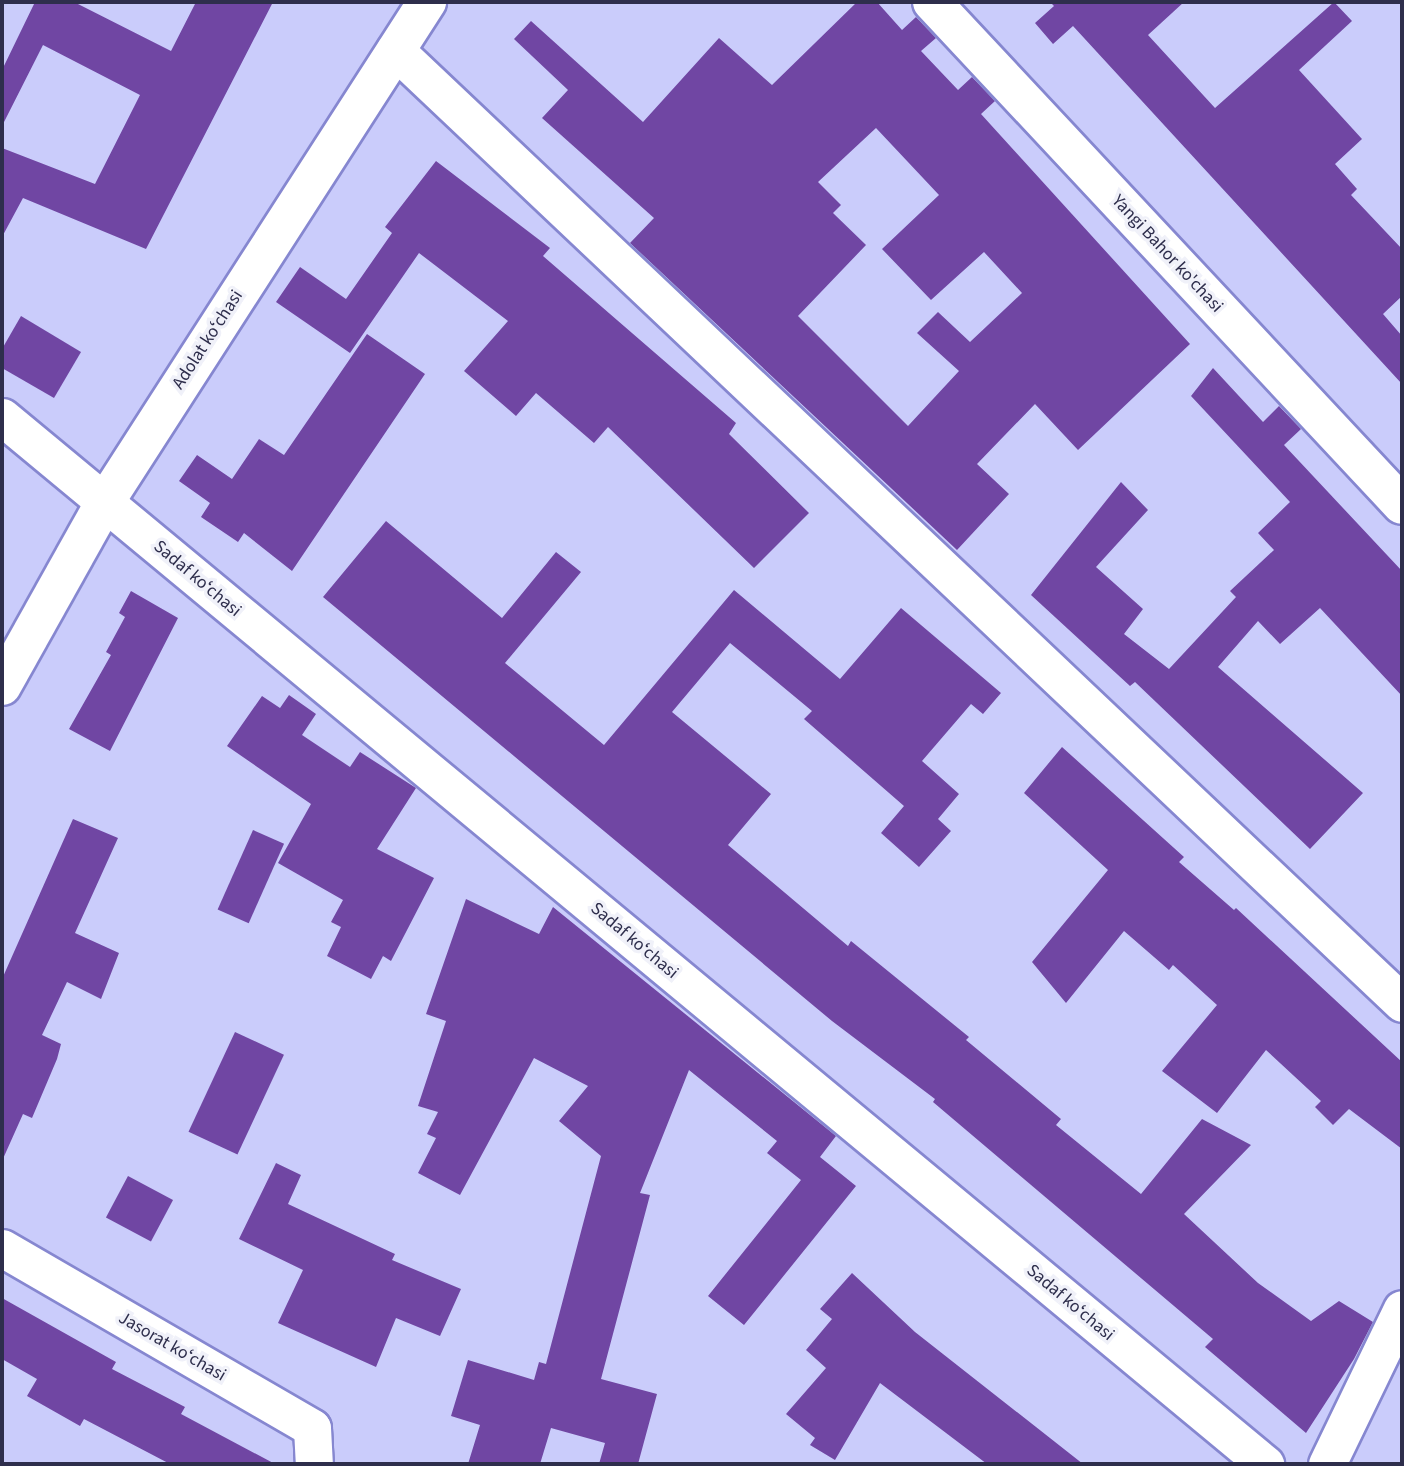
<!DOCTYPE html>
<meta charset="utf-8">
<style>
body{margin:0}
#map{position:relative;width:1404px;height:1466px;overflow:hidden;background:#caccfb;font-family:"Source Sans 3",sans-serif}
div>[style]{position:absolute}
[style*='--x']{left:calc(var(--x)*1px);top:calc(var(--y)*1px);width:calc(var(--w)*1px);rotate:calc(var(--a)*1deg)}
.building>*{inset:0;background:#7046a3;transform-origin:0 0}
.roads{filter:drop-shadow(2px 0 #8687d0) drop-shadow(-2px 0 #8687d0) drop-shadow(0 2px #8687d0) drop-shadow(0 -2px #8687d0)}
.minor>*{height:37px;margin:-18.5px;padding:0 18.5px;transform-origin:18.5px;border-radius:18.5px;background:#fff}
.tertiary>*{height:38px;margin:-19px;padding:0 19px;transform-origin:19px;border-radius:19px;background:#fff}
span{translate:-50% -50%;white-space:nowrap;text-align:center;line-height:1.15;-webkit-text-stroke:7px #f0f1f9;paint-order:stroke}
.street-label{font-size:18px;color:#2e2e4c}
.frame{position:absolute;inset:0;border:4px solid #2e2e4c;pointer-events:none}
</style>
<div id="map">
<div class="building">
<div style="clip-path:polygon(35px 2px,74px 2px,171px 51px,196px 2px,273px 2px,146px 249px,23px 198px,2px 237px,2px 148px,95px 184px,140px 95px,43px 45px,2px 126px,2px 70px)"></div>
<div style="clip-path:polygon(evenodd,857px 2px,877px 2px,902px 30px,916px 17px,936px 38px,921px 51px,958px 90px,972px 77px,995px 101px,981px 114px,1190px 344px,1078px 450px,1035px 404px,977px 464px,1009px 494px,957px 550px,630px 243px,654px 218px,542px 118px,568px 90px,514px 39px,531px 21px,643px 122px,719px 38px,772px 85px,857px 2px,876px 128px,939px 195px,882px 249px,931px 300px,984px 252px,1022px 293px,970px 342px,938px 312px,917px 333px,959px 371px,908px 426px,798px 316px,866px 245px,833px 213px,841px 205px,818px 182px,876px 128px)"></div>
<div style="clip-path:polygon(1050px 2px,1184px 2px,1148px 35px,1215px 108px,1334px 2px,1352px 21px,1299px 70px,1362px 139px,1335px 164px,1357px 189px,1351px 195px,1402px 249px,1402px 296px,1383px 314px,1402px 336px,1402px 384px,1073px 26px,1053px 44px,1035px 23px,1054px 6px)"></div>
<div style="clip-path:polygon(436px 161px,550px 248px,543px 256px,736px 423px,729px 434px,809px 513px,754px 568px,608px 427px,594px 443px,536px 393px,516px 416px,464px 371px,508px 321px,419px 253px,350px 353px,276px 302px,300px 267px,346px 299px,392px 233px,385px 227px)"></div>
<div style="clip-path:polygon(21px 316px,81px 352px,54px 398px,2px 368px,2px 349px)"></div>
<div style="clip-path:polygon(367px 334px,425px 374px,292px 571px,244px 533px,238px 542px,201px 517px,210px 503px,179px 481px,197px 455px,232px 479px,259px 439px,284px 455px)"></div>
<div style="clip-path:polygon(1213px 368px,1263px 422px,1279px 406px,1301px 429px,1284px 445px,1402px 571px,1402px 696px,1320px 608px,1280px 644px,1258px 621px,1218px 667px,1363px 793px,1310px 849px,1135px 682px,1130px 686px,1031px 595px,1121px 482px,1148px 510px,1096px 567px,1143px 609px,1124px 634px,1169px 669px,1236px 597px,1230px 591px,1274px 550px,1258px 533px,1290px 502px,1191px 396px)"></div>
<div style="clip-path:polygon(386px 521px,502px 618px,556px 552px,581px 572px,505px 663px,604px 745px,734px 590px,840px 679px,901px 608px,1001px 693px,983px 714px,971px 704px,922px 761px,959px 794px,938px 819px,951px 831px,919px 867px,881px 833px,904px 806px,804px 719px,812px 711px,730px 643px,672px 712px,771px 794px,728px 845px,848px 946px,851px 941px,969px 1037px,966px 1040px,1061px 1119px,1056px 1125px,1141px 1194px,1202px 1119px,1251px 1145px,1184px 1214px,1258px 1283px,1311px 1321px,1339px 1301px,1373px 1322px,1354px 1359px,1306px 1433px,1205px 1347px,1213px 1339px,933px 1102px,935px 1099px,832px 1021px,323px 597px)"></div>
<div style="clip-path:polygon(131px 591px,178px 618px,110px 751px,69px 729px,111px 655px,106px 652px,125px 617px,119px 613px)"></div>
<div style="clip-path:polygon(289px 695px,316px 714px,302px 735px,350px 767px,360px 752px,416px 788px,377px 849px,434px 878px,391px 961px,383px 956px,371px 979px,327px 956px,341px 927px,331px 922px,343px 900px,278px 863px,311px 804px,227px 746px,262px 696px,280px 708px)"></div>
<div style="clip-path:polygon(1062px 747px,1184px 857px,1179px 862px,1234px 910px,1236px 908px,1402px 1062px,1402px 1149px,1349px 1109px,1333px 1125px,1315px 1107px,1321px 1101px,1266px 1050px,1217px 1113px,1162px 1071px,1217px 1005px,1173px 965px,1169px 970px,1124px 931px,1066px 1003px,1032px 962px,1108px 870px,1024px 793px)"></div>
<div style="clip-path:polygon(73px 819px,118px 838px,75px 933px,119px 953px,101px 999px,67px 982px,42px 1035px,61px 1044px,57px 1059px,32px 1118px,23px 1114px,2px 1161px,2px 979px)"></div>
<div style="left:253px;top:830px;width:34px;height:87px;rotate:24deg"></div>
<div style="clip-path:polygon(466px 899px,539px 934px,553px 907px,836px 1136px,820px 1157px,856px 1186px,744px 1325px,708px 1296px,801px 1180px,767px 1153px,777px 1141px,689px 1070px,640px 1193px,650px 1195px,601px 1379px,657px 1394px,638px 1464px,599px 1464px,605px 1443px,551px 1428px,540px 1464px,468px 1464px,480px 1425px,451px 1416px,468px 1360px,534px 1380px,539px 1362px,546px 1364px,601px 1156px,559px 1121px,588px 1086px,534px 1058px,460px 1195px,418px 1173px,436px 1138px,427px 1134px,438px 1112px,418px 1106px,446px 1021px,426px 1014px)"></div>
<div style="left:235px;top:1032px;width:54px;height:110px;rotate:25deg"></div>
<div style="clip-path:polygon(276px 1163px,301px 1175px,288px 1204px,395px 1254px,392px 1260px,461px 1289px,440px 1336px,396px 1318px,376px 1367px,278px 1323px,303px 1270px,239px 1239px)"></div>
<div style="left:128px;top:1176px;width:51px;height:47px;rotate:28deg"></div>
<div style="clip-path:polygon(852px 1273px,915px 1332px,1083px 1464px,987px 1464px,880px 1383px,835px 1460px,810px 1445px,815px 1438px,786px 1414px,826px 1368px,806px 1350px,832px 1319px,820px 1309px)"></div>
<div style="clip-path:polygon(2px 1298px,116px 1362px,112px 1369px,185px 1407px,181px 1414px,275px 1464px,170px 1464px,84px 1419px,80px 1426px,27px 1396px,37px 1379px,2px 1359px)"></div>
</div>
<div class="roads">
<div class="minor">
<div style="--x:395;--y:50;--w:1386;--a:43.42"></div>
<div style="--x:2;--y:417;--w:1641;--a:39.66"></div>
<div style="--x:2;--y:1248;--w:358;--a:30.1"></div>
<div style="--x:312;--y:1428;--w:36;--a:87"></div>
<div style="--x:1327;--y:1464;--w:172;--a:-64.2"></div>
</div>
<div class="tertiary">
<div style="--x:932;--y:2;--w:688;--a:46.94"></div>
<div style="--x:2;--y:686;--w:211;--a:-60.8"></div>
<div style="--x:105;--y:502;--w:595;--a:-57.22"></div>
</div>
</div>
<div class="street-label">
<span style="left:1167px;top:254px;rotate:47deg">Yangi Bahor ko'chasi</span>
<span style="left:208px;top:340px;rotate:-57deg">Adolat koʻchasi</span>
<span style="left:197px;top:579px;rotate:40deg">Sadaf koʻchasi</span>
<span style="left:634px;top:941px;rotate:40deg">Sadaf koʻchasi</span>
<span style="left:1070px;top:1303px;rotate:40deg">Sadaf koʻchasi</span>
<span style="left:172px;top:1347px;rotate:30deg">Jasorat koʻchasi</span>
</div>
<div class="frame"></div>
</div>
